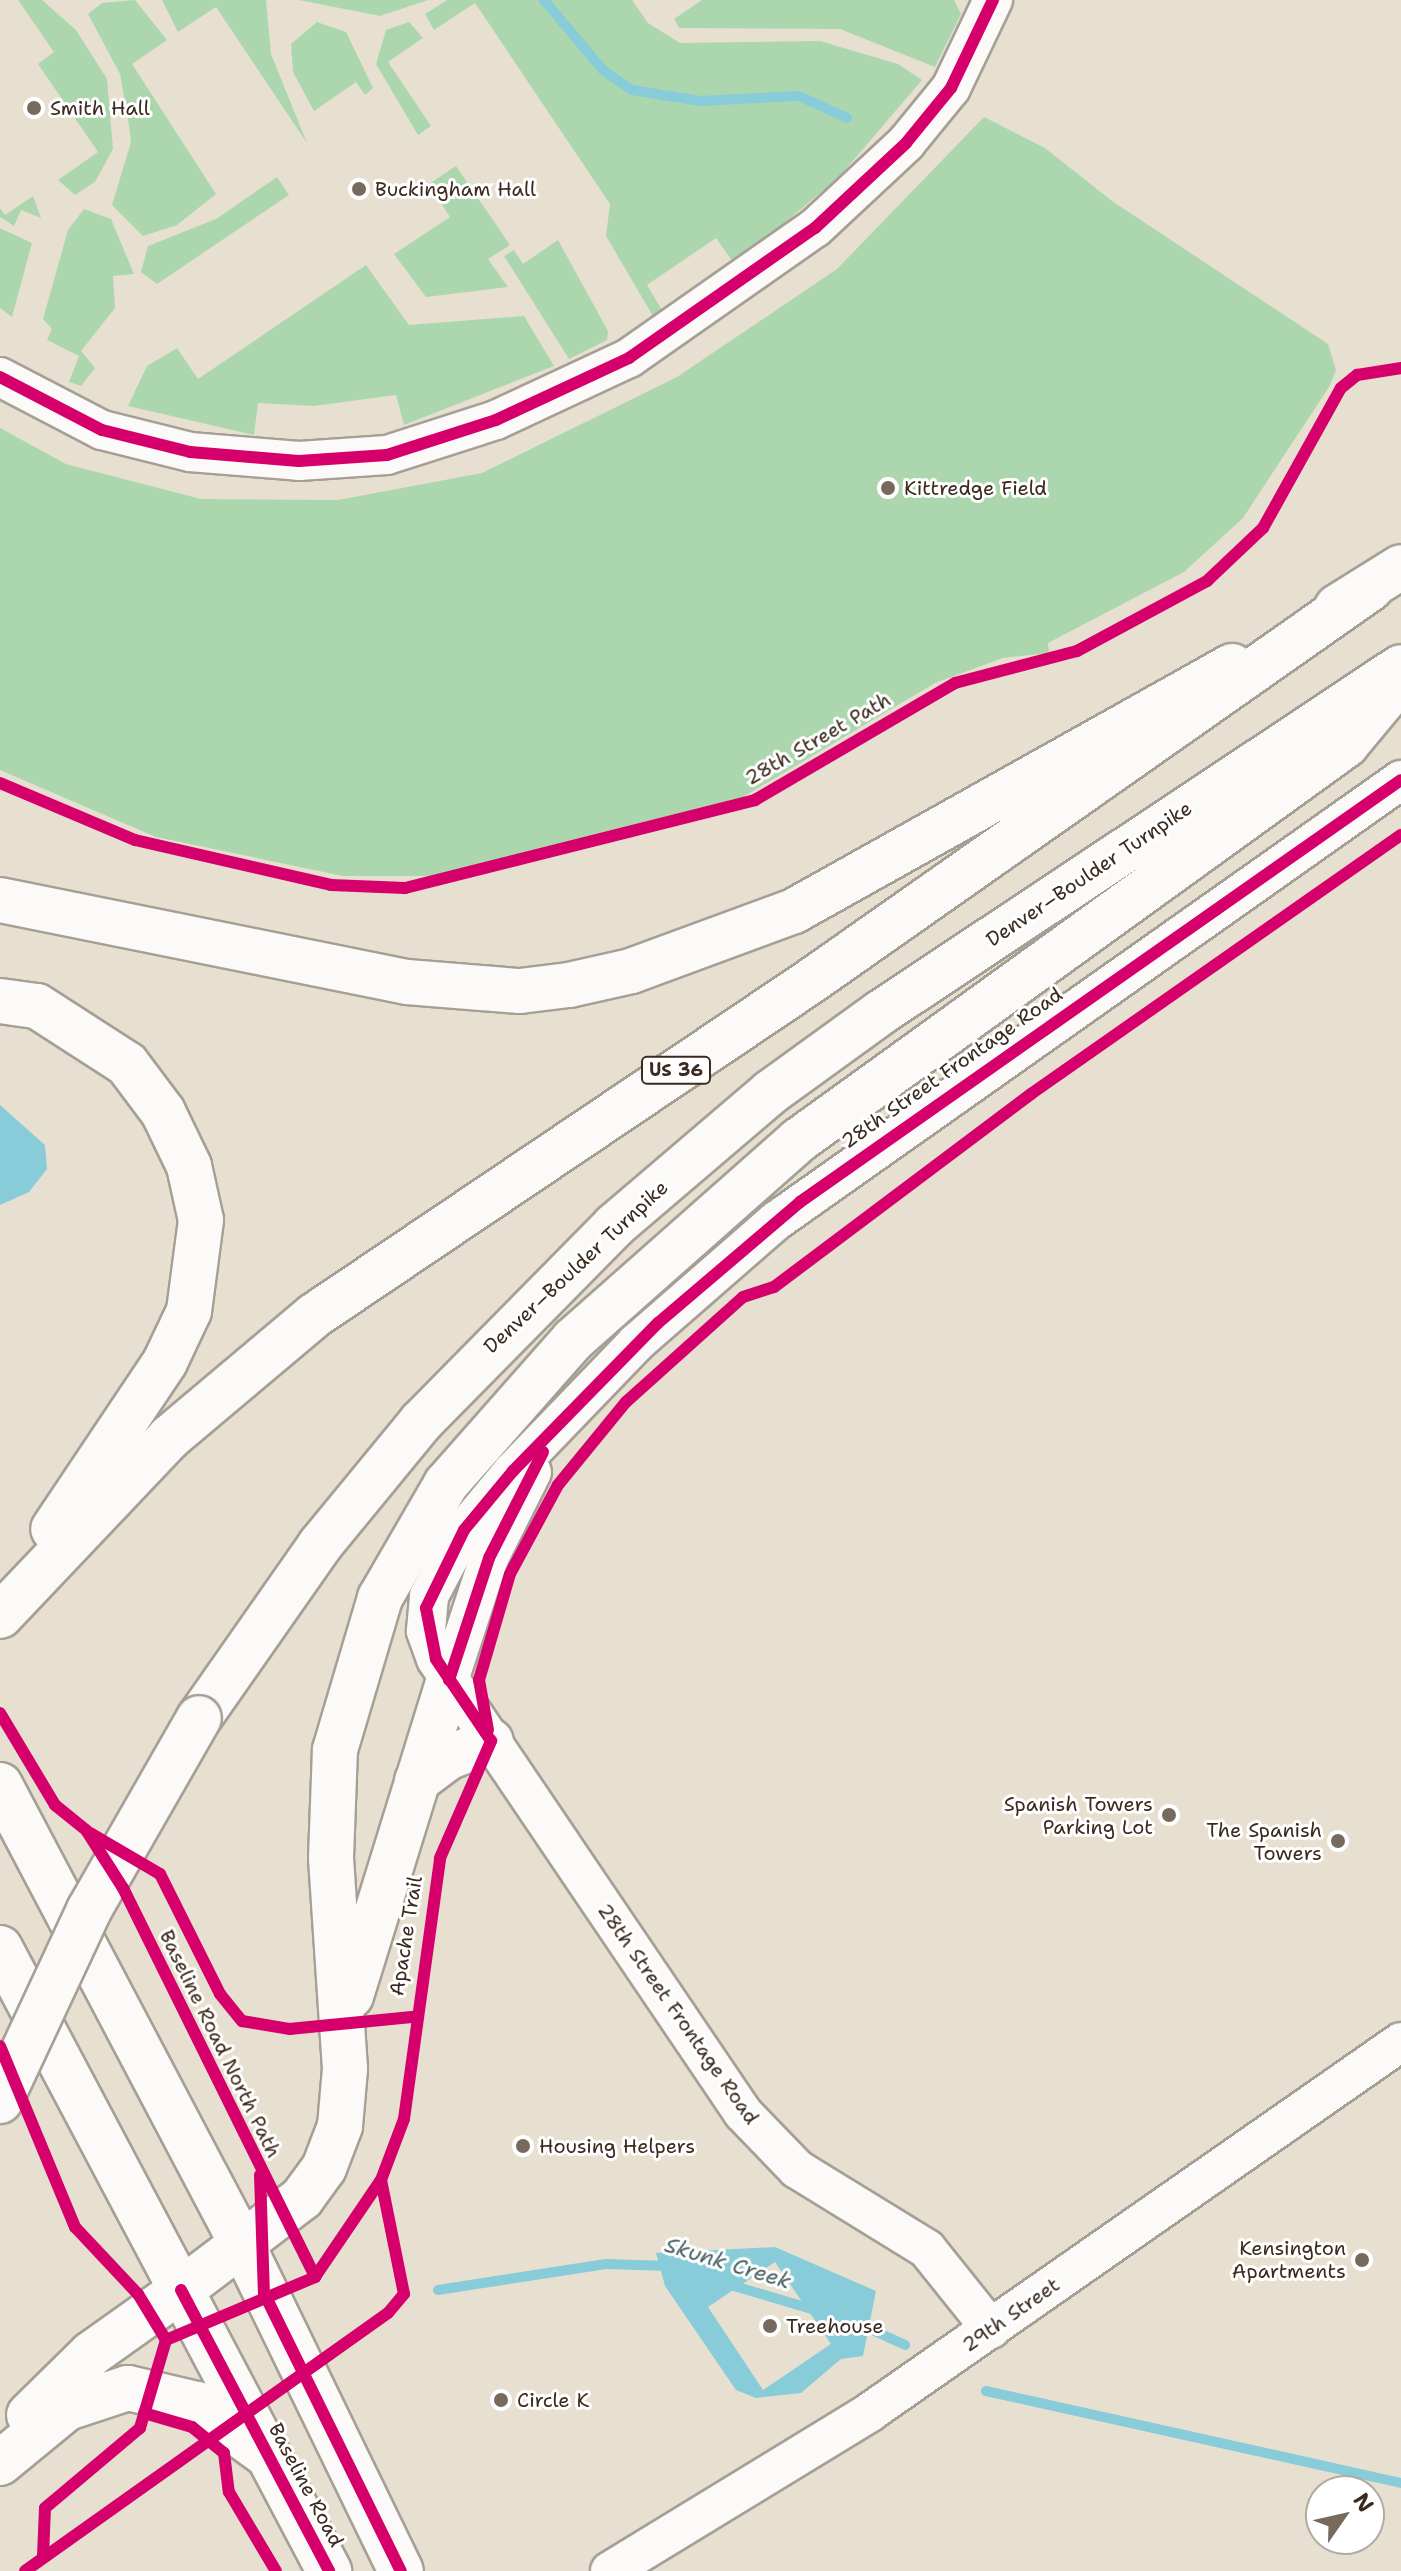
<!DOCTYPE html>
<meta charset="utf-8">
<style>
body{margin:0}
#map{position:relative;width:1401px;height:2571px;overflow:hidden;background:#e7e0d0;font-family:"Shantell Sans",sans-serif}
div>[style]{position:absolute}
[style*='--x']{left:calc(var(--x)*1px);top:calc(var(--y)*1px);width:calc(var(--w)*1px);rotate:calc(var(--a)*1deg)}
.green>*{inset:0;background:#acd7ae}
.water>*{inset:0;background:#88ccda}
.stream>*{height:10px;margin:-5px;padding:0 5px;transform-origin:5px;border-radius:5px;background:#88ccda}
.roads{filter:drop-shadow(2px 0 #a69f95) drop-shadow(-2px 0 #a69f95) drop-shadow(0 2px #a69f95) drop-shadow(0 -2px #a69f95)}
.minor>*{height:38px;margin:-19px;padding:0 19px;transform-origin:19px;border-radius:19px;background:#fbfaf8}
.secondary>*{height:44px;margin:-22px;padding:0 22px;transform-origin:22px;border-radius:22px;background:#fbfaf8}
.primary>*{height:44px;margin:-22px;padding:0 22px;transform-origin:22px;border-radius:22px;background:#fbfaf8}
.trunk>*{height:44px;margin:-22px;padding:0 22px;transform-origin:22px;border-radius:22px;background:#fbfaf8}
.motorway>*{height:44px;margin:-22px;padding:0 22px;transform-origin:22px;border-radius:22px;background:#fbfaf8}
.bridges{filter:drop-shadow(2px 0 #a69f95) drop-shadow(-2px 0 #a69f95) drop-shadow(0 2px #a69f95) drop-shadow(0 -2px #a69f95)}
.motorway-bridge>*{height:44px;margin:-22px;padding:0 22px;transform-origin:22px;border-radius:22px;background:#fbfaf8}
.cycleway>*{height:12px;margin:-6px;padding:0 6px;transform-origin:6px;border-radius:6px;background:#d6006c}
.dots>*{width:22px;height:22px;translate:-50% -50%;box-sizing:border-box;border:4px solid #fff;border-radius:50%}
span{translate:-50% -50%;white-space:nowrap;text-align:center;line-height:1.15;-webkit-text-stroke:6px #fff;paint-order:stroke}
.shield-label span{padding:2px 6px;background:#fff;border:2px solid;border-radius:6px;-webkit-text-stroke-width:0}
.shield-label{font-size:18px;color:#3b2a1e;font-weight:700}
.poi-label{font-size:20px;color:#3b2a1e}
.left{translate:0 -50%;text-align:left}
.right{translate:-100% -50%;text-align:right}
.street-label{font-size:20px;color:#3b2a1e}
.water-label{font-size:22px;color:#486061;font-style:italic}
.north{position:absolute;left:1305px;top:2475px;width:80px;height:80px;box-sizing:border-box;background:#fff;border:2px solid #b1aaa5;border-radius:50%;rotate:56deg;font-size:22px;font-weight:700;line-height:32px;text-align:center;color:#3b2a1e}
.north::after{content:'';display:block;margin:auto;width:28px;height:36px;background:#776a5c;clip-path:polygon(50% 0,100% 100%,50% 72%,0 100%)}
</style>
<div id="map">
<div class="green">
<div style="clip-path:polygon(18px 0,42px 0,76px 30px,107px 79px,113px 149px,95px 182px,75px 195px,58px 180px,98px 152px,38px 64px,54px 52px)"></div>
<div style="clip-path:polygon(135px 0,167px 40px,132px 64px,216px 194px,177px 225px,143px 236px,112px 205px,131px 142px,128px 119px,120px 74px,88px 14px,102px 3px)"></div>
<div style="clip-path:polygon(162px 0,266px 0,271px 54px,307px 143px,216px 7px,178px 32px)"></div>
<div style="clip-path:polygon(299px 0,428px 0,380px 16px)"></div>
<div style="clip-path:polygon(447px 0,632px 0,648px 23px,680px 43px,820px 41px,898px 64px,922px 80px,840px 176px,735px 265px,716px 238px,647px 285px,662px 310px,653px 316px,606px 236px,610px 204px,475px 3px,434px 30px,425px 14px)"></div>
<div style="clip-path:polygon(702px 0,954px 0,961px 14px,935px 67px,840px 29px,679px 28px,674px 19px)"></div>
<div style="clip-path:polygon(317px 22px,346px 32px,373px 88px,365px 95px,356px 82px,314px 111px,293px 72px,291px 44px)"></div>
<div style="clip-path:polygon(409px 22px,423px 38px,388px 62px,431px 126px,418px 135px,376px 64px,386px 30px)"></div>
<div style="clip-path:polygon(984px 117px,1045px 148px,1112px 201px,1328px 344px,1336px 370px,1329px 387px,1243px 518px,1184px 572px,1048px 643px,1049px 653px,1003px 658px,935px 683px,743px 797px,430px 876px,343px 876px,156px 837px,0 770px,0 428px,66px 464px,201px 499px,338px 500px,482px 473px,677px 377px,837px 269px)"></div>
<div style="clip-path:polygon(456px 166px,510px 245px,488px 259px,508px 287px,426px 297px,394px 254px,450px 217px,429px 184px)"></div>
<div style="clip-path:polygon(277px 177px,289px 195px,157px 284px,141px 272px,148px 246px,216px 219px)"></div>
<div style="clip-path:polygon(33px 196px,41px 218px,21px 210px,14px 226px,0 217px,0 208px,5px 215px)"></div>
<div style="clip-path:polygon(84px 209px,111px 219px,134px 274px,113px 276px,115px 308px,81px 351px,95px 368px,81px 386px,69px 382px,79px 356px,47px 340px,52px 329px,43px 319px,68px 230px)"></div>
<div style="clip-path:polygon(0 228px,32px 243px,12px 317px,0 308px)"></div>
<div style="clip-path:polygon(558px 240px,608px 331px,607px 340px,569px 359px,504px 256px,514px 250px,523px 264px)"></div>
<div style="clip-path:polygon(366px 265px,409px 325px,524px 316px,554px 366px,404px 425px,396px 395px,314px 406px,258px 403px,254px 435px,128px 406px,147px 366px,177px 348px,198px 379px)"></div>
</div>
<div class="water">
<div style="clip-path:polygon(0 1105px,45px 1145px,47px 1169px,29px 1192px,0 1205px)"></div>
<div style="clip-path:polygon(evenodd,775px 2247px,876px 2291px,863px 2356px,841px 2359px,801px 2393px,756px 2398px,736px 2390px,665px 2286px,656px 2253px,775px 2247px,775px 2262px,831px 2344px,763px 2390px,708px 2307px,775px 2262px)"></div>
</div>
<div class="stream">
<div style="--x:544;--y:0;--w:92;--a:49.9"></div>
<div style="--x:603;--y:70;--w:35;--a:35"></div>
<div style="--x:632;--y:90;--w:69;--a:9.2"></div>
<div style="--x:700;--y:101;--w:99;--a:-2.9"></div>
<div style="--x:799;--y:96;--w:53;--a:24.6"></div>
<div style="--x:727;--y:2284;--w:96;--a:16.4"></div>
<div style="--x:438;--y:2290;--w:170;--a:-8.8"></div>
<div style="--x:606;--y:2264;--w:63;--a:1.8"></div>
<div style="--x:857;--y:2323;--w:53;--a:24.6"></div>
<div style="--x:986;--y:2391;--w:425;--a:12.5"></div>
</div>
<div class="roads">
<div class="minor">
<div style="--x:0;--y:377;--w:115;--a:27.5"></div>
<div style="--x:102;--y:430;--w:91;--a:14"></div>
<div style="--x:190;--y:452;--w:109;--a:4.7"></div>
<div style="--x:299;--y:461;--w:88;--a:-3.9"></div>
<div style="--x:387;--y:455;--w:114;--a:-17.8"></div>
<div style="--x:496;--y:420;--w:147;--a:-25"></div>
<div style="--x:629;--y:358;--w:227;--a:-35"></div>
<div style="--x:815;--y:228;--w:125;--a:-43"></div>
<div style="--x:906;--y:143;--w:71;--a:-50.7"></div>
<div style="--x:951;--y:88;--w:98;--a:-64.5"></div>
<div style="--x:449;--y:1680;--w:128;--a:-71.8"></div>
<div style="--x:489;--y:1558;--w:96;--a:-63.4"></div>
<div style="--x:991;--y:2329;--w:102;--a:-128.7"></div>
<div style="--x:927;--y:2249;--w:153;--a:-148.4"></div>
<div style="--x:797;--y:2169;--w:78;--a:-134"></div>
<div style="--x:743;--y:2113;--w:548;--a:-124.07"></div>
<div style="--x:436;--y:1659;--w:30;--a:-110"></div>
<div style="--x:426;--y:1631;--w:35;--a:-85"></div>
<div style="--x:429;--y:1596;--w:75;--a:-62.1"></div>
<div style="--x:464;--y:1530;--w:77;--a:-50.3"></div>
<div style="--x:513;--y:1471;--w:178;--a:-46.1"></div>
<div style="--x:636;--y:1343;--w:186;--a:-41.1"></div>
<div style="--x:776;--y:1221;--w:765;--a:-35.21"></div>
<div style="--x:610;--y:2571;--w:305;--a:-31.4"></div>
<div style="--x:870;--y:2412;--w:647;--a:-34.87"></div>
</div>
<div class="secondary">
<div style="--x:244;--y:2248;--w:359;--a:64.1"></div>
<div style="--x:181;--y:2290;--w:318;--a:62.2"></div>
</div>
<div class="primary">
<div style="--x:0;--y:1785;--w:523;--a:62.21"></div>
<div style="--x:0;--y:1948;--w:387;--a:62.1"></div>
</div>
<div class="trunk">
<div style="--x:1337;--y:607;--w:75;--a:-32"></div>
<div style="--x:0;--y:900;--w:415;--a:11.4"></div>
<div style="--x:407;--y:982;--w:113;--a:4.6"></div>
<div style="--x:520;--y:991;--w:49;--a:-7"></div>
<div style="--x:569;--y:985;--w:64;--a:-12.7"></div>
<div style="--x:631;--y:971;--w:174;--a:-20.2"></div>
<div style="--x:794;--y:911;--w:502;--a:-29.22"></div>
<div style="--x:417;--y:1781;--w:38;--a:-37"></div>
<div style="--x:447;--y:1758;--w:47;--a:-21.1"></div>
<div style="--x:351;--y:1996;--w:331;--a:-72.8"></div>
<div style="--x:181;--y:2290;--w:152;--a:-37.2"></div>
<div style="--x:302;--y:2198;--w:37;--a:-54"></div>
<div style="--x:324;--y:2168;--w:45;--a:-69.1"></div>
<div style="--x:340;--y:2126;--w:57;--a:-85"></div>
<div style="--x:345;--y:2069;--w:211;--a:-93.8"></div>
<div style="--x:331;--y:1858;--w:108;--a:-87.9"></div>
<div style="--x:335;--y:1750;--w:159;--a:-73.5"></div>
<div style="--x:380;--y:1598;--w:132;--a:-59.9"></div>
<div style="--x:446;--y:1484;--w:192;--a:-48.6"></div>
<div style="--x:573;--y:1340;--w:302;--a:-41.5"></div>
<div style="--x:799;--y:1140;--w:675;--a:-35.83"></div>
<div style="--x:1346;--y:745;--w:86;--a:-50.2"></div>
</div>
<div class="motorway">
<div style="--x:0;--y:1001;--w:37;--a:8"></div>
<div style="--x:37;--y:1006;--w:107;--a:32.8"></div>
<div style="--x:127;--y:1064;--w:60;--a:53.1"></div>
<div style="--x:163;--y:1112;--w:60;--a:64.3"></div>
<div style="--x:189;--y:1166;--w:55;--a:77.5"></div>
<div style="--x:201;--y:1220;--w:92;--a:97.5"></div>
<div style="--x:189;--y:1311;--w:56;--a:115.2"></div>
<div style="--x:165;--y:1362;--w:201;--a:123.8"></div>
<div style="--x:0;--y:1616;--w:247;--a:-46.5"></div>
<div style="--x:170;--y:1437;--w:189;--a:-40.1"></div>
<div style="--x:315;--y:1315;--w:598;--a:-33.96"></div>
<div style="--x:811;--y:981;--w:684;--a:-35.06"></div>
<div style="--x:199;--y:1718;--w:211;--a:-55"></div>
<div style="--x:320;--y:1545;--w:159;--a:-50.6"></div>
<div style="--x:421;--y:1422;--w:275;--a:-45.4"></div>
<div style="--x:614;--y:1226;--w:206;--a:-40.5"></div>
<div style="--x:771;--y:1092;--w:135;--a:-35.9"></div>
<div style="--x:880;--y:1013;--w:625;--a:-33.59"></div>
<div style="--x:29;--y:2415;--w:87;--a:-44.5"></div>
<div style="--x:91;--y:2354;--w:110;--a:-35.4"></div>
<div style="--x:0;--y:2463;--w:87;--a:-39.4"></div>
<div style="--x:67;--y:2408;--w:64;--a:-18.2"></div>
<div style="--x:128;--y:2388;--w:71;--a:13.1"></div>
<div style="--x:197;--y:2404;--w:87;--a:36.1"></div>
</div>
</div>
<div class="bridges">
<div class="motorway-bridge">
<div style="--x:0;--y:2101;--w:211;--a:-65"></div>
<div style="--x:89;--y:1910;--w:221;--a:-60.2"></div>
</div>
</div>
<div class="cycleway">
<div style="--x:0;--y:377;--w:115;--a:27.5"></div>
<div style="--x:102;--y:430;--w:91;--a:14"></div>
<div style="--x:190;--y:452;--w:109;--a:4.7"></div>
<div style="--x:299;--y:461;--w:88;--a:-3.9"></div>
<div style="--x:387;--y:455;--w:114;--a:-17.8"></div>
<div style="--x:496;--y:420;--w:147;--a:-25"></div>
<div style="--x:629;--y:358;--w:227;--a:-35"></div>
<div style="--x:815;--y:228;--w:125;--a:-43"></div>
<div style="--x:906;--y:143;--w:71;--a:-50.7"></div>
<div style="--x:951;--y:88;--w:98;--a:-64.5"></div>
<div style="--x:0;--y:783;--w:147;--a:22.9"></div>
<div style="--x:135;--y:840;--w:201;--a:12.9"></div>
<div style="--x:331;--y:885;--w:74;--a:2.3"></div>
<div style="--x:405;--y:888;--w:361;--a:-14.1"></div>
<div style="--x:755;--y:800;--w:232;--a:-30.3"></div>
<div style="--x:955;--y:683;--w:126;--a:-14.7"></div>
<div style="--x:1077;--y:651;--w:148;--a:-28.3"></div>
<div style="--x:1207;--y:581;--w:77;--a:-43.4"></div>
<div style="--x:1263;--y:528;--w:160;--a:-60.9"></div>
<div style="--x:1341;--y:388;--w:21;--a:-39"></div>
<div style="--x:1357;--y:375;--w:45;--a:-9"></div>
<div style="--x:449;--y:1680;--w:128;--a:-71.8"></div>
<div style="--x:489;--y:1558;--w:119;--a:-63"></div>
<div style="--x:0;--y:1713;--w:107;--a:59.1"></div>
<div style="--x:55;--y:1805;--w:40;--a:39"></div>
<div style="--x:86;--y:1830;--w:69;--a:57.5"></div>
<div style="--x:123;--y:1888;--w:434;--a:63.7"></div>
<div style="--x:488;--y:1730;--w:51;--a:-100.2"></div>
<div style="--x:479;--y:1680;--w:110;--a:-73.7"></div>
<div style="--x:510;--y:1574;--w:101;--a:-61.7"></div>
<div style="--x:558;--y:1485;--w:107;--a:-50.7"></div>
<div style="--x:626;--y:1402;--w:157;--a:-41.9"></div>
<div style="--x:743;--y:1297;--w:33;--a:-18"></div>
<div style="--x:774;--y:1287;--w:321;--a:-36.9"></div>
<div style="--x:1031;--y:1094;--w:452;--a:-35"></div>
<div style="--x:491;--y:1741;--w:99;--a:-123.9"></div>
<div style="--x:436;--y:1659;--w:52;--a:-101.1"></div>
<div style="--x:426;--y:1608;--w:87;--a:-64"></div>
<div style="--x:464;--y:1530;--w:77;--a:-50.3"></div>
<div style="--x:513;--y:1471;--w:207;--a:-45.6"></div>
<div style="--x:658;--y:1323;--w:187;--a:-40.4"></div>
<div style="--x:800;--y:1202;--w:734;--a:-35.08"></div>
<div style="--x:90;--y:1833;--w:81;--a:30.4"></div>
<div style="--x:160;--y:1874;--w:134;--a:63.4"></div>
<div style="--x:220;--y:1994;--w:35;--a:51"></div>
<div style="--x:242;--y:2021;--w:49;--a:9.5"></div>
<div style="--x:290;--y:2029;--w:124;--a:-5.6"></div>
<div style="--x:0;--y:2046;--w:196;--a:67.5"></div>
<div style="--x:75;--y:2227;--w:92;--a:46.8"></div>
<div style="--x:138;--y:2294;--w:54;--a:58.7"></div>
<div style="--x:166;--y:2340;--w:92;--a:106.5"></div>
<div style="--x:140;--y:2428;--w:124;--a:139.9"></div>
<div style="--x:45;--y:2508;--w:47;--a:92.4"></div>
<div style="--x:260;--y:2175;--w:118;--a:88.1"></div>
<div style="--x:264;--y:2293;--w:310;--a:63.8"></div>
<div style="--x:181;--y:2290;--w:318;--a:62.2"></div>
<div style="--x:166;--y:2340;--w:162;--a:-22.9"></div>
<div style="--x:315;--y:2277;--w:117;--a:-55.8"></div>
<div style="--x:144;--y:2413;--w:50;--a:16.3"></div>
<div style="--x:192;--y:2427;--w:41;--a:39.1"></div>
<div style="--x:224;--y:2453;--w:39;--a:83"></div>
<div style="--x:229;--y:2492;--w:92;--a:59.3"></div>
<div style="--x:25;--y:2571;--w:445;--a:-35.4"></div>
<div style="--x:388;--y:2313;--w:25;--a:-50"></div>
<div style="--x:404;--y:2294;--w:116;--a:-101.4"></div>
<div style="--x:381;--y:2180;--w:65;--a:-69.3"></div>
<div style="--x:404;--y:2119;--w:263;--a:-82.1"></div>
<div style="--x:440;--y:1858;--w:128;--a:-66.4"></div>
</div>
<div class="dots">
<div style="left:34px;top:108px;background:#776a5c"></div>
<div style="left:359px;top:189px;background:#776a5c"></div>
<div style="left:888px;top:488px;background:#776a5c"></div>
<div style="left:1169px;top:1815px;background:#776a5c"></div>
<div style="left:1338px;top:1841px;background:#776a5c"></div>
<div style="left:523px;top:2146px;background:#776a5c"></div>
<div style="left:1362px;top:2260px;background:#776a5c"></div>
<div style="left:770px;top:2326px;background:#776a5c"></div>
<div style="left:501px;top:2400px;background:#776a5c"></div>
</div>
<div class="shield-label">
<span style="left:676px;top:1070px">US 36</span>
</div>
<div class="poi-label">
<span class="left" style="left:50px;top:108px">Smith Hall</span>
<span class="left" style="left:375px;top:189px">Buckingham Hall</span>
<span class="left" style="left:904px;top:488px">Kittredge Field</span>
<span class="right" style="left:1153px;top:1816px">Spanish Towers<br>Parking Lot</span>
<span class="right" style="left:1322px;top:1842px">The Spanish<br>Towers</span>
<span class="left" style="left:539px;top:2146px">Housing Helpers</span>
<span class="right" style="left:1346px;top:2260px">Kensington<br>Apartments</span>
<span class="left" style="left:786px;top:2326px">Treehouse</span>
<span class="left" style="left:517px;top:2400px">Circle K</span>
</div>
<div class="street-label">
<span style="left:818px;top:739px;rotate:-30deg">28th Street Path</span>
<span style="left:1089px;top:874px;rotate:-34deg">Denver–Boulder Turnpike</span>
<span style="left:952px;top:1068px;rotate:-35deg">28th Street Frontage Road</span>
<span style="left:576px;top:1267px;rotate:-43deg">Denver–Boulder Turnpike</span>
<span style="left:406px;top:1936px;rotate:-81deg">Apache Trail</span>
<span style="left:678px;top:2014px;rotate:55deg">28th Street Frontage Road</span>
<span style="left:220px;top:2044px;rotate:64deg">Baseline Road North Path</span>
<span style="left:1011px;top:2315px;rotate:-35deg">29th Street</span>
<span style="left:306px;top:2485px;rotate:62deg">Baseline Road</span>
</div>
<div class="water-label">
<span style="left:728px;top:2263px;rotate:17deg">Skunk Creek</span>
</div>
<div class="north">N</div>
</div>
